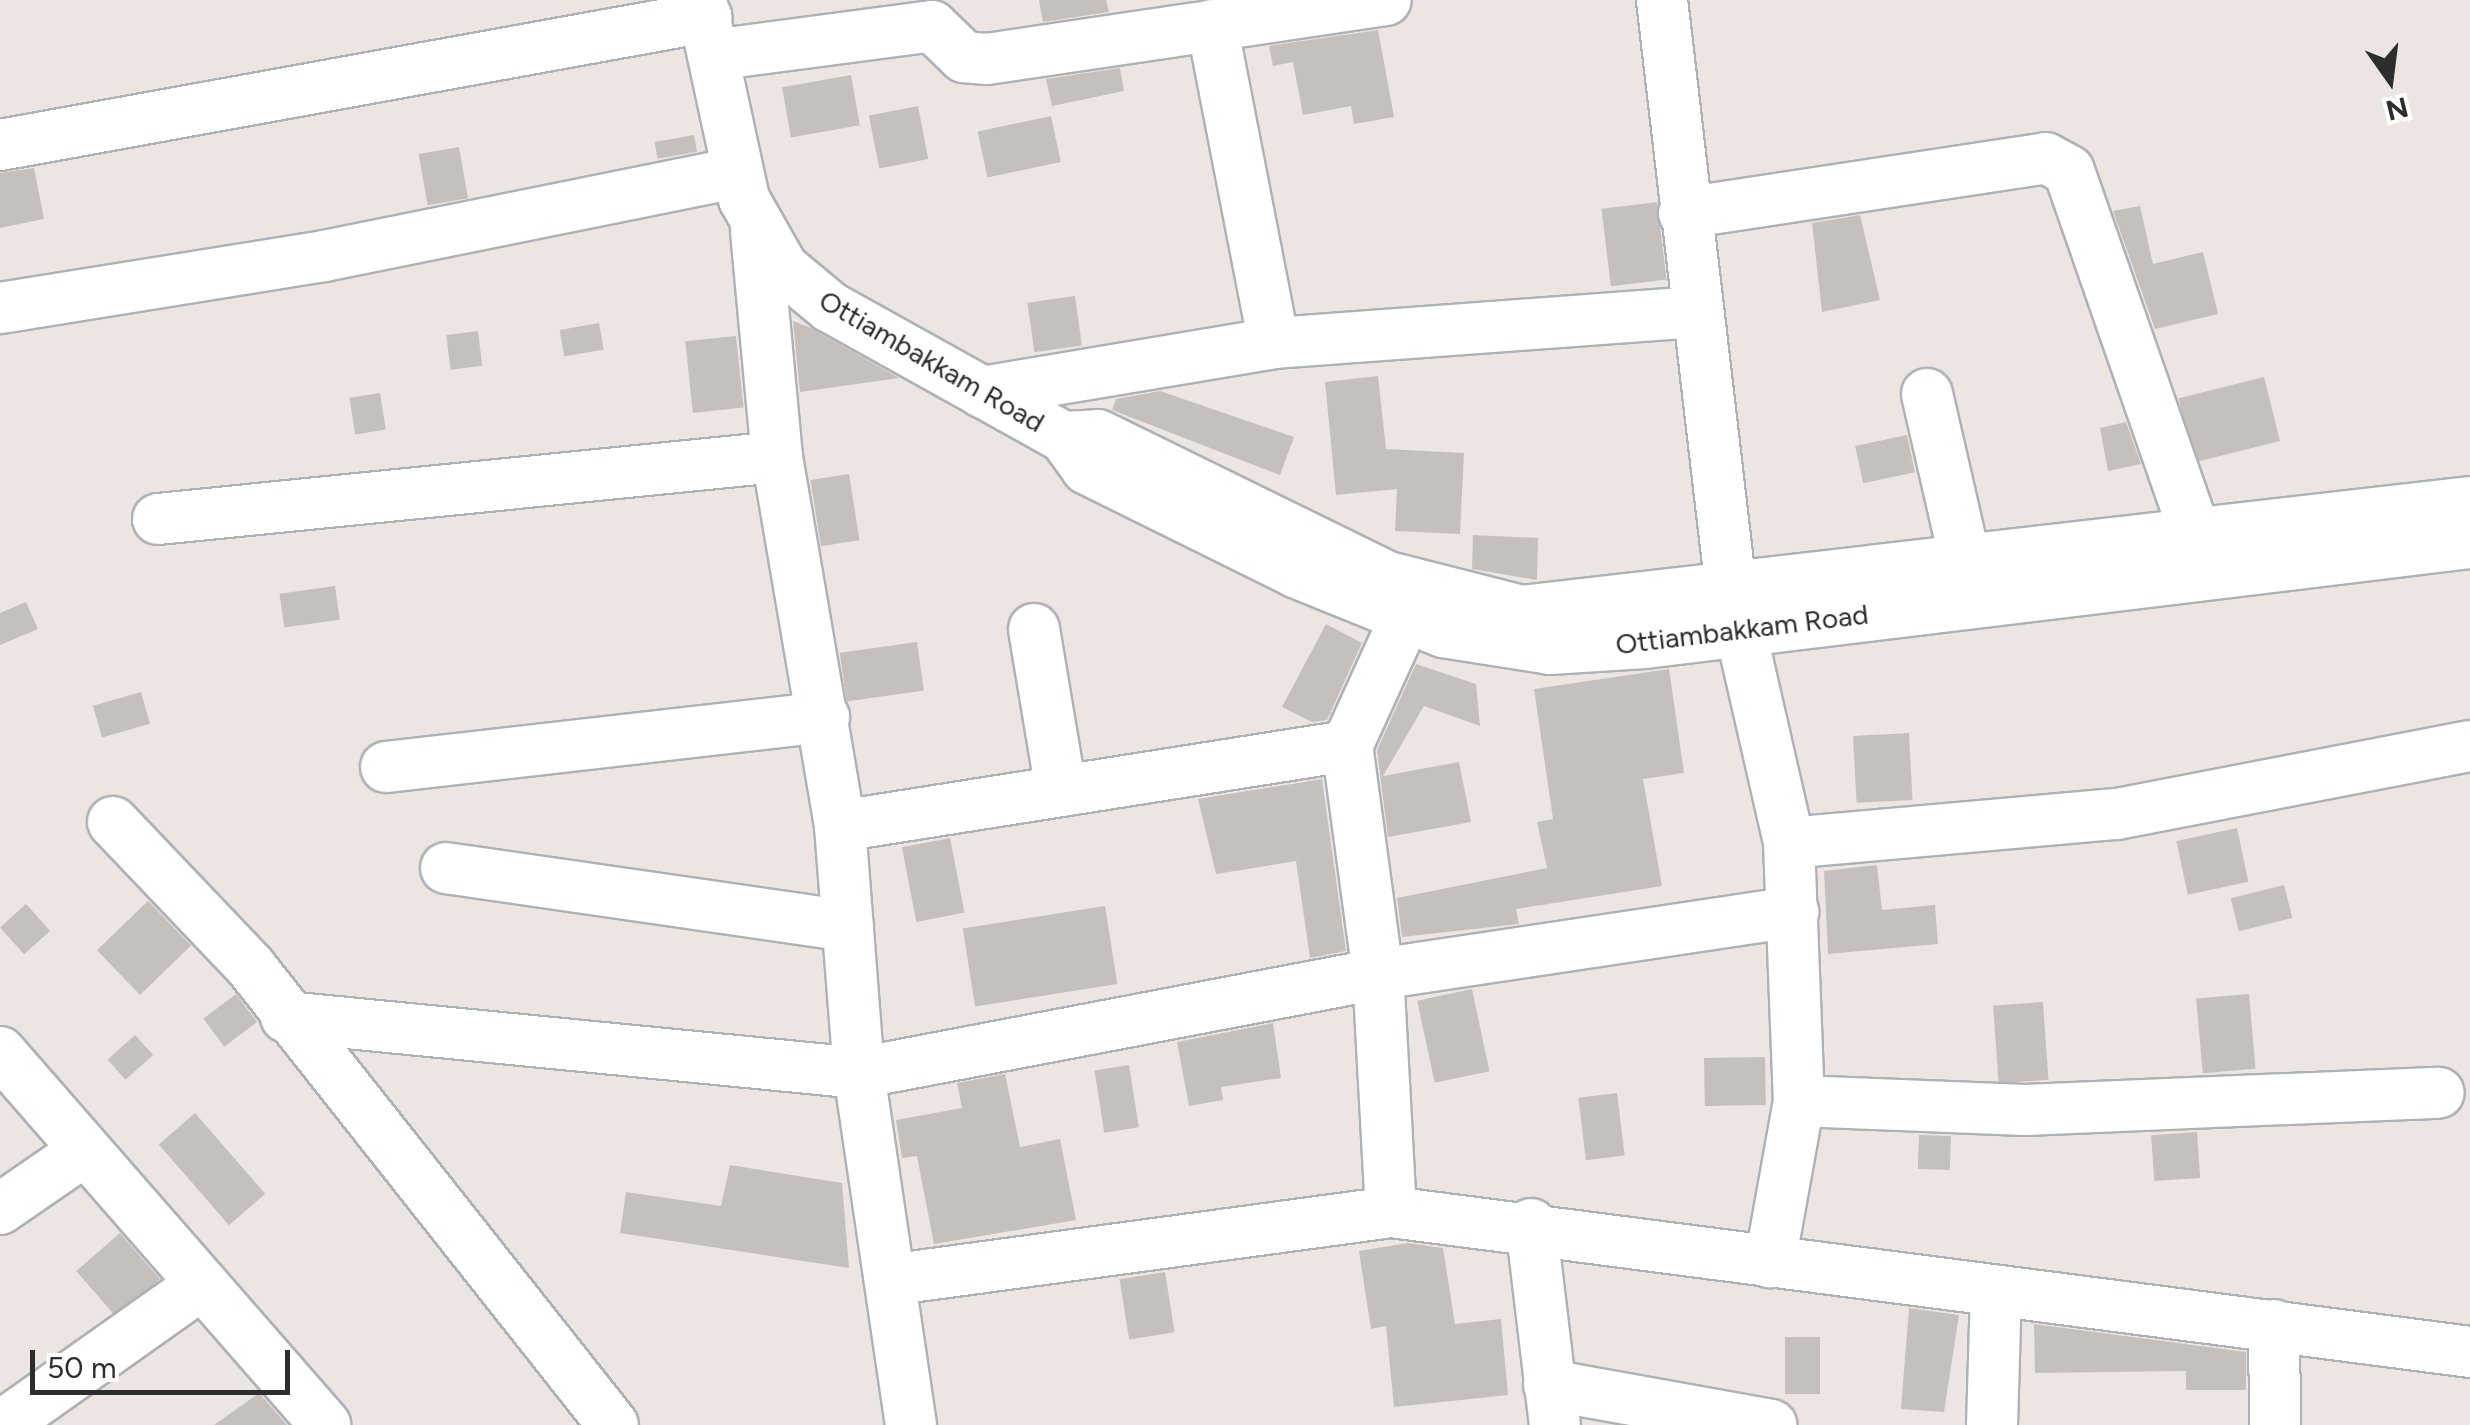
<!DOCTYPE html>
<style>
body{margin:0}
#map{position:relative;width:2470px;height:1425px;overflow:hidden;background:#ede5e1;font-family:Figtree,sans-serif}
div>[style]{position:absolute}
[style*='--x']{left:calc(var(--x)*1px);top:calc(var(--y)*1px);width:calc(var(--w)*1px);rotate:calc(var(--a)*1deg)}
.building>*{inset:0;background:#c6c0bc;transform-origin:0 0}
.roads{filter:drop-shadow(2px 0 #adb2b8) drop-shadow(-2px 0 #adb2b8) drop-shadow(0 2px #adb2b8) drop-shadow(0 -2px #adb2b8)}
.minor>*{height:50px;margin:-25px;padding:0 25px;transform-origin:25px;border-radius:25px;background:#fff}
span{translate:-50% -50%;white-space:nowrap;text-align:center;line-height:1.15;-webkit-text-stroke:8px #fff;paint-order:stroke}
.street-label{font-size:28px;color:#2d2d2d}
.north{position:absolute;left:2340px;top:30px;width:100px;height:100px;-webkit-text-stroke:8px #fff;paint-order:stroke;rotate:166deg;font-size:28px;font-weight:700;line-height:40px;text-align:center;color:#2d2d2d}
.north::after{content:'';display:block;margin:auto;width:35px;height:45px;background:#2d2d2d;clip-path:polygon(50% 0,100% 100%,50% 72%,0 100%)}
.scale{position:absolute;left:30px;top:1350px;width:260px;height:45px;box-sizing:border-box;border:5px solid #2d2d2d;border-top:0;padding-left:12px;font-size:30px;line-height:35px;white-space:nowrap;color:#2d2d2d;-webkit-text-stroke:8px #fff;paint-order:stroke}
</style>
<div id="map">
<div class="building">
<div style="clip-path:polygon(1039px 0,1106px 0,1109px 12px,1043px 22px)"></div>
<div style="clip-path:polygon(1378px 30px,1394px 117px,1354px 124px,1351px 106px,1303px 115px,1293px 62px,1273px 66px,1269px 46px)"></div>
<div style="clip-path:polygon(1120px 68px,1124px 91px,1052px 106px,1046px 79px)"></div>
<div style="left:851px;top:75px;width:51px;height:70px;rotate:80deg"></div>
<div style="left:918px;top:106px;width:54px;height:50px;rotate:79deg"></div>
<div style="left:1051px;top:116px;width:47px;height:75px;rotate:78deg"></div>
<div style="left:694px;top:135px;width:17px;height:40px;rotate:80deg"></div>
<div style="left:459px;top:147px;width:52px;height:41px;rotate:80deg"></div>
<div style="clip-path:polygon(34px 168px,44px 219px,0 228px,0 173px)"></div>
<div style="left:1657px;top:202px;width:78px;height:56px;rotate:83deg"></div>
<div style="clip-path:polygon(2140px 206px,2153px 264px,2203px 252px,2218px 314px,2155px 329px,2113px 211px)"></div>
<div style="clip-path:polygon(1860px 215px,1880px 300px,1822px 312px,1812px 223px)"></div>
<div style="left:1075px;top:296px;width:50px;height:48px;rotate:82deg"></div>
<div style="clip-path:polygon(793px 321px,811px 328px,899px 378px,800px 392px)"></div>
<div style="left:599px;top:323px;width:27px;height:40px;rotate:80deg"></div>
<div style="left:478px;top:331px;width:35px;height:32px;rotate:83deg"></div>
<div style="left:736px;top:336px;width:72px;height:51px;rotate:84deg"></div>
<div style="clip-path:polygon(1378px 376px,1386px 449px,1464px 453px,1460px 534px,1395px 531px,1397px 489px,1336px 495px,1325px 382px)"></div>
<div style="left:2264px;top:377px;width:66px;height:88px;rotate:76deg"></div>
<div style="clip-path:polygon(1160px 391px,1294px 437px,1280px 475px,1112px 410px,1116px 399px)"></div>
<div style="left:380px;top:393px;width:37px;height:31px;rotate:81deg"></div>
<div style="clip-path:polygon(2126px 422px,2141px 464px,2108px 471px,2100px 428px)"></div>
<div style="left:1907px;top:435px;width:38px;height:53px;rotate:78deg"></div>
<div style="left:849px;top:474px;width:67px;height:39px;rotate:81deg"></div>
<div style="clip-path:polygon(1473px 535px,1538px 538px,1537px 580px,1472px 569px)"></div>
<div style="left:335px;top:586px;width:34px;height:56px;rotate:82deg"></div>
<div style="clip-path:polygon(26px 602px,38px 629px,0 645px,0 613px)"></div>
<div style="clip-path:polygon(1326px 624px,1362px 643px,1327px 720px,1312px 722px,1282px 707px)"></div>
<div style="left:917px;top:642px;width:49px;height:78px;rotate:82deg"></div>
<div style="clip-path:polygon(1416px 664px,1476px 684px,1480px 726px,1424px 706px,1383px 776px,1459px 762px,1471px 822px,1388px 837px,1377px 750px)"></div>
<div style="clip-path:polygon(1669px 669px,1684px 773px,1643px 779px,1662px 886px,1516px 909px,1519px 924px,1402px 937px,1397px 898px,1547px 868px,1537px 822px,1553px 819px,1534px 689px)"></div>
<div style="left:141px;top:692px;width:33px;height:50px;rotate:74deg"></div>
<div style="left:1909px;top:733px;width:67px;height:56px;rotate:87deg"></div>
<div style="clip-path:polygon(1322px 779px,1346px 951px,1310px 958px,1296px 861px,1216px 874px,1198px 799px)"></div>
<div style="left:2237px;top:828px;width:55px;height:62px;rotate:78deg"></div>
<div style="left:950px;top:838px;width:76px;height:49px;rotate:79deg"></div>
<div style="clip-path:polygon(1877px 865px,1882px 910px,1935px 905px,1938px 944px,1828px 954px,1824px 871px)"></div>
<div style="left:2284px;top:885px;width:34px;height:55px;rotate:76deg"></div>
<div style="left:148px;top:901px;width:62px;height:71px;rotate:46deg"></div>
<div style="left:26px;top:904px;width:36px;height:35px;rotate:48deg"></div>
<div style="left:1105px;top:906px;width:79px;height:144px;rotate:81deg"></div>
<div style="left:1472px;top:989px;width:84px;height:56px;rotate:78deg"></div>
<div style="left:236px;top:994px;width:35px;height:41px;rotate:53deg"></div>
<div style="left:2249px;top:994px;width:75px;height:53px;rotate:85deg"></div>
<div style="left:2043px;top:1002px;width:78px;height:50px;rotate:86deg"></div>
<div style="clip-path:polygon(1273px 1023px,1281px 1078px,1221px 1087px,1223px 1100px,1189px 1106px,1177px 1042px)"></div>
<div style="left:135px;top:1035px;width:27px;height:37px;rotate:48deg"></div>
<div style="left:1765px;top:1057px;width:48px;height:61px;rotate:89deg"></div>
<div style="left:1129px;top:1065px;width:63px;height:35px;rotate:81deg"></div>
<div style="clip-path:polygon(1005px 1074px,1020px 1147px,1060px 1139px,1076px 1220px,934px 1244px,917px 1156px,902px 1158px,896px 1120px,962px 1108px,957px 1083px)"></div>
<div style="left:1617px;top:1093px;width:63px;height:39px;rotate:83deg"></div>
<div style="left:195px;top:1113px;width:107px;height:48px;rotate:49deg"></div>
<div style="left:2197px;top:1132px;width:46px;height:46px;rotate:86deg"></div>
<div style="left:1919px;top:1135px;width:32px;height:34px;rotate:2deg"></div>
<div style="clip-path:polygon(730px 1165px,842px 1183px,849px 1268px,620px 1233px,626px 1192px,721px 1206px)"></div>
<div style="left:120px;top:1233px;width:61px;height:58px;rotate:49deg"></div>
<div style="clip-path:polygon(1408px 1243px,1443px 1248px,1455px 1324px,1501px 1319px,1508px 1395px,1394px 1407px,1386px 1326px,1371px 1329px,1359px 1251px)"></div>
<div style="left:1165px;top:1272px;width:61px;height:46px;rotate:81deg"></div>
<div style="clip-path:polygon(1909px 1308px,1959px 1315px,1944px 1412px,1901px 1409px)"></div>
<div style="clip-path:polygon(2034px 1324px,2246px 1352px,2246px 1390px,2186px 1390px,2186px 1371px,2035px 1373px)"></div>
<div style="left:1785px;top:1337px;width:35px;height:57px"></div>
<div style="clip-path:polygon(259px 1393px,287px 1425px,214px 1425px)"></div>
</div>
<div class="roads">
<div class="minor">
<div style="--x:701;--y:0;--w:204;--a:77.8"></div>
<div style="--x:744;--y:199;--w:79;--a:60.5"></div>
<div style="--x:783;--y:268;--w:61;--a:39.7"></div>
<div style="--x:830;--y:307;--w:268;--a:29.1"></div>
<div style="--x:1064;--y:437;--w:39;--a:54"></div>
<div style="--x:1087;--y:469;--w:232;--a:26.3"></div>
<div style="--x:1295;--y:572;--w:160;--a:22.1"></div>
<div style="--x:1443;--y:632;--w:108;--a:9"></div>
<div style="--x:1550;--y:649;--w:95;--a:-3.6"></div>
<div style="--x:1645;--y:643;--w:831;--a:-6.91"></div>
<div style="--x:1662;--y:0;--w:593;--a:83.32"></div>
<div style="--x:1731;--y:589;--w:261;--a:77.1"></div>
<div style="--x:1789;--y:843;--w:258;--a:87.8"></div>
<div style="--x:1799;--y:1101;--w:164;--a:100.2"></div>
<div style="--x:1212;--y:25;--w:324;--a:79"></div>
<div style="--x:713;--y:55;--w:221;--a:-7.5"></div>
<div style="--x:932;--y:26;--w:45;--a:44.1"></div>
<div style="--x:964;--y:57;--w:23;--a:5"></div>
<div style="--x:987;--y:59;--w:403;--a:-8.4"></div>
<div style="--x:0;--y:145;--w:718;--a:-10.28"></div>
<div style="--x:1684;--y:213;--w:366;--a:-8.6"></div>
<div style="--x:2046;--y:158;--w:26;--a:29"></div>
<div style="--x:2069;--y:171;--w:380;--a:70.8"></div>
<div style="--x:756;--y:231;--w:227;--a:84.7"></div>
<div style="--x:777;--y:457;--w:374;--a:80.3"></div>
<div style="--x:840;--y:826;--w:248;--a:85.6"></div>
<div style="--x:859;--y:1073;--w:356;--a:81.6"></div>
<div style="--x:0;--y:308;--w:328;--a:-9.1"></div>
<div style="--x:324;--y:256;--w:421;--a:-11.4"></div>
<div style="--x:982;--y:392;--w:296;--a:-9.5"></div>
<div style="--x:1274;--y:343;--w:422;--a:-4.2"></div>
<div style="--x:1927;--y:394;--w:166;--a:77.1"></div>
<div style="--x:1064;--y:437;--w:34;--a:-3"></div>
<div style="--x:1098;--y:435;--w:323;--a:26.1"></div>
<div style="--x:1388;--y:577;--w:137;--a:14.3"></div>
<div style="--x:1521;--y:611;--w:955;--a:-6.55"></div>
<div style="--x:158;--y:519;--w:622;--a:-5.72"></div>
<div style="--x:1034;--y:629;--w:164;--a:80.5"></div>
<div style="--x:386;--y:767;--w:441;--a:-6.5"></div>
<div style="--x:113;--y:822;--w:199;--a:46.4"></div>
<div style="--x:250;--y:966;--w:585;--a:51.66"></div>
<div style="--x:840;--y:826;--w:513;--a:-8.97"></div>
<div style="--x:1789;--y:843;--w:329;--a:-5.1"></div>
<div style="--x:2117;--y:814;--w:359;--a:-10.9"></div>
<div style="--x:446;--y:868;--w:406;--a:8.2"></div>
<div style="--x:286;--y:1017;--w:576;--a:5.58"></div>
<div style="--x:859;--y:1073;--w:528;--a:-10.8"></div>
<div style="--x:1378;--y:974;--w:420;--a:-8.5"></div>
<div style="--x:0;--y:1052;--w:495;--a:48.9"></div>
<div style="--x:1799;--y:1101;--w:226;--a:2.3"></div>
<div style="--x:2025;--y:1110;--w:414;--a:-2.4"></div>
<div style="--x:0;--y:1209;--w:102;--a:-34.6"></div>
<div style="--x:1391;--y:1212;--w:238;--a:-93.1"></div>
<div style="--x:1378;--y:974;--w:230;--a:-97.7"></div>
<div style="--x:1347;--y:746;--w:171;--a:-65.5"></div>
<div style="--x:1531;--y:1224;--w:202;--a:83.2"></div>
<div style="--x:896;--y:1279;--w:500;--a:-7.7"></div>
<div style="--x:1391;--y:1212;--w:1088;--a:7.39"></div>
<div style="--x:2274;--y:1325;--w:100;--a:89.4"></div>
<div style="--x:1549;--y:1385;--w:226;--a:10.2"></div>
<div style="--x:3;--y:1425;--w:242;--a:-35.3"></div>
<div style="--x:1992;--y:1425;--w:134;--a:-88.3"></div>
</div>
</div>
<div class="street-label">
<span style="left:932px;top:361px;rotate:30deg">Ottiambakkam Road</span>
<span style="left:1742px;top:629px;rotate:-7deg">Ottiambakkam Road</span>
</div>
<div class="north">N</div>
<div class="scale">50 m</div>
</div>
